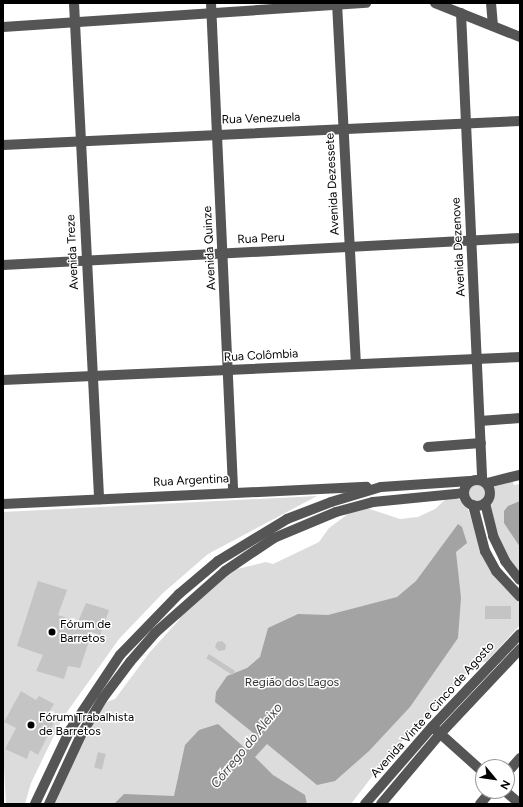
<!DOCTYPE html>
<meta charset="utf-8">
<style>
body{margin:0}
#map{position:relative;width:523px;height:807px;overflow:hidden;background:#fff;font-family:Figtree,sans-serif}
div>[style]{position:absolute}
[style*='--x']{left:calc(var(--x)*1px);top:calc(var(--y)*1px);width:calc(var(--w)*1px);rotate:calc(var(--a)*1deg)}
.green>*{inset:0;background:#dcdcdc}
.round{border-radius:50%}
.water>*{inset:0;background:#a3a3a3}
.building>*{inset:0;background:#c4c4c4;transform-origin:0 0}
.minor>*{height:10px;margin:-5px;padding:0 5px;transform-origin:5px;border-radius:5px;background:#555}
.minor>.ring{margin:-5px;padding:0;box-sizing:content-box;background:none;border:10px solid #555;border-radius:50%}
.dots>*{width:11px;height:11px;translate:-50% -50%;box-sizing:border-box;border:2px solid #fff;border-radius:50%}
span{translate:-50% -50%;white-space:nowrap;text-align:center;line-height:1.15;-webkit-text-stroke:3px #fff;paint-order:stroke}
.street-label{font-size:12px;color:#000}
.poi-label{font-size:12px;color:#000}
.left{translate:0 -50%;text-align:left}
.park-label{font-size:12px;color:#333}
.water-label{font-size:13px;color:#444;font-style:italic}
.frame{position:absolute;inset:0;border:4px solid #000;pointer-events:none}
.north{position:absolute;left:475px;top:759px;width:40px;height:40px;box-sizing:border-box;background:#fff;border:1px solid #999;border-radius:50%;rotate:119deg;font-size:11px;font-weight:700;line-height:16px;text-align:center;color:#000}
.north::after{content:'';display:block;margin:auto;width:14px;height:18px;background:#000;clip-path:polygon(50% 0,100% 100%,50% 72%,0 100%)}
</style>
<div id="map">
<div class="green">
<div style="clip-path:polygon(512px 479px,514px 485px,520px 484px,520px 572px,505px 553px,496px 530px,490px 501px,493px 484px)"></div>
<div class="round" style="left:467px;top:482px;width:20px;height:20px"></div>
<div style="clip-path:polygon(317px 496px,208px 554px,163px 593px,119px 639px,62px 719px,31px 783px,25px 804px,6px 804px,3px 746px,3px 512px)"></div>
<div style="clip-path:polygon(447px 498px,456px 498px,464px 502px,468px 509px,481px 551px,499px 580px,520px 604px,520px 625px,486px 662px,477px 662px,387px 757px,351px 804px,53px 804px,75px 753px,106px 702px,115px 699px,150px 652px,179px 620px,182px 611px,233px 570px,266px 562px,273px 564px,319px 542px,329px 528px,352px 511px,367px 508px,400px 519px,418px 517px,435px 509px)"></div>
</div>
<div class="water">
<div style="clip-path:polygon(520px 501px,520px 547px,504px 523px,504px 511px,508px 506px)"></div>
<div style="clip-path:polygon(458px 524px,462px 527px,467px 543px,456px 552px,461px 598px,458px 638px,410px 707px,369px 751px,335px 781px,317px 785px,267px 744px,255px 757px,273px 775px,305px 795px,307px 804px,114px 804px,124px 794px,174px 796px,185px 745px,199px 730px,218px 724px,247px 750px,258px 737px,215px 702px,216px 692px,227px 676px,247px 668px,260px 657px,268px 628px,298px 614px,328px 615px,397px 597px,416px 581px)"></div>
</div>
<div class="building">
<div style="clip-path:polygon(38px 581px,67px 590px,58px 615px,78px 622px,86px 603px,109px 610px,100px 635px,92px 632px,80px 668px,68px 666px,64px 679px,36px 671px,43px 655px,17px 646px)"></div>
<div style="left:511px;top:606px;width:13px;height:26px;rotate:90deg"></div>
<div style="clip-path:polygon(222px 641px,226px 645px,225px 650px,219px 651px,215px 647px,217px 642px)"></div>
<div style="left:209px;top:654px;width:31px;height:5px;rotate:33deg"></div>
<div style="clip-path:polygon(21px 691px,36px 700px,39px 696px,54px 704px,47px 715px,55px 721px,38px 755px,30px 750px,27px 759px,5px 749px,16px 728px,4px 722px)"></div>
<div style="left:98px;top:752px;width:8px;height:16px;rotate:14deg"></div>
</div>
<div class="minor">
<div style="--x:74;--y:3;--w:497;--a:87.1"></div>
<div style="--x:211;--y:3;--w:489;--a:87.4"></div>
<div style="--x:337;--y:3;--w:361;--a:87"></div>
<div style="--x:435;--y:3;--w:92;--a:21.8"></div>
<div style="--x:491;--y:3;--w:23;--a:85"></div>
<div style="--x:461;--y:13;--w:467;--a:87.4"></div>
<div style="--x:3;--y:27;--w:364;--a:-3.8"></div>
<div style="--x:3;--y:145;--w:518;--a:-2.66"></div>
<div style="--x:3;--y:265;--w:518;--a:-2.99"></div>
<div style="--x:3;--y:380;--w:518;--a:-2.55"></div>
<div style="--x:480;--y:421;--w:40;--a:-4.3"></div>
<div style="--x:428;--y:447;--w:53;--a:-4.3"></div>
<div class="ring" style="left:464px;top:480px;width:16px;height:16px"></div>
<div style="--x:487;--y:483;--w:34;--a:-14"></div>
<div style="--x:485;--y:503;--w:34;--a:76"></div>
<div style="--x:493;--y:536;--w:28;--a:64"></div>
<div style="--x:505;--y:561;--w:24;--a:52"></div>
<div style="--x:3;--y:504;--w:364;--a:-2.7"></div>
<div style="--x:473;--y:505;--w:48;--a:75.4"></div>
<div style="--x:485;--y:551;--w:23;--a:61"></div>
<div style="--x:496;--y:571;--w:35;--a:47"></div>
<div style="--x:435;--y:729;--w:64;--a:41.9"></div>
<div style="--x:507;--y:773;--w:20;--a:-49"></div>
<div style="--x:505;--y:791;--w:20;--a:41"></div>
<div style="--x:35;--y:804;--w:82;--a:-64.7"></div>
<div style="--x:70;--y:730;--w:90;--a:-56.3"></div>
<div style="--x:120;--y:655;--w:85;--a:-46"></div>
<div style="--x:179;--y:594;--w:51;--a:-40.2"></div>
<div style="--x:218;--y:561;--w:81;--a:-31.3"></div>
<div style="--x:287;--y:519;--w:47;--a:-21.1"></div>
<div style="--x:331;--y:502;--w:52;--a:-16.7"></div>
<div style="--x:381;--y:487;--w:89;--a:-3.9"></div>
<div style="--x:49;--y:804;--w:76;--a:-65.1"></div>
<div style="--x:81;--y:735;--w:43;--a:-59.3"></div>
<div style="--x:103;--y:698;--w:45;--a:-53.1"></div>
<div style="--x:130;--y:662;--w:38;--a:-49"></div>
<div style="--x:155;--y:633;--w:94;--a:-41.5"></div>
<div style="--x:225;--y:571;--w:59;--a:-34"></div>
<div style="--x:274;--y:538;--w:67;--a:-22.8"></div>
<div style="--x:336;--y:512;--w:38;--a:-15"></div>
<div style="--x:373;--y:502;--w:91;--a:-5.6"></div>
<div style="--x:365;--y:804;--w:102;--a:-49"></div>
<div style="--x:432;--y:727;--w:128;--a:-46.6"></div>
<div style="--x:381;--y:804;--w:92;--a:-49.9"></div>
<div style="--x:440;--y:734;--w:117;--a:-46.7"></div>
<div style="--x:480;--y:804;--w:17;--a:-50"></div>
</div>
<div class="dots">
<div style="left:52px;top:632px;background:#000"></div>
<div style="left:31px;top:725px;background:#000"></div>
</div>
<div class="street-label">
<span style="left:261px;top:119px;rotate:-2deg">Rua Venezuela</span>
<span style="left:333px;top:184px;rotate:-93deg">Avenida Dezessete</span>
<span style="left:261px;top:239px;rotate:-3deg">Rua Peru</span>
<span style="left:459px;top:247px;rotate:-93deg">Avenida Dezenove</span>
<span style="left:210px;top:248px;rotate:-93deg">Avenida Quinze</span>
<span style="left:73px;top:252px;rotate:-93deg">Avenida Treze</span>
<span style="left:261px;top:356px;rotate:-3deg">Rua Colômbia</span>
<span style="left:191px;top:481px;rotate:-3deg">Rua Argentina</span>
<span style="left:433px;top:710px;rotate:-48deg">Avenida Vinte e Cinco de Agosto</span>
</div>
<div class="poi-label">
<span class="left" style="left:60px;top:632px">Fórum de<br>Barretos</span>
<span class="left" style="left:39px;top:725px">Fórum Trabalhista<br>de Barretos</span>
</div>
<div class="park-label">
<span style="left:292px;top:683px">Região dos Lagos</span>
</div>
<div class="water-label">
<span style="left:247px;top:746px;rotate:-51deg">Córrego do Aleixo</span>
</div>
<div class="frame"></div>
<div class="north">N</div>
</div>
